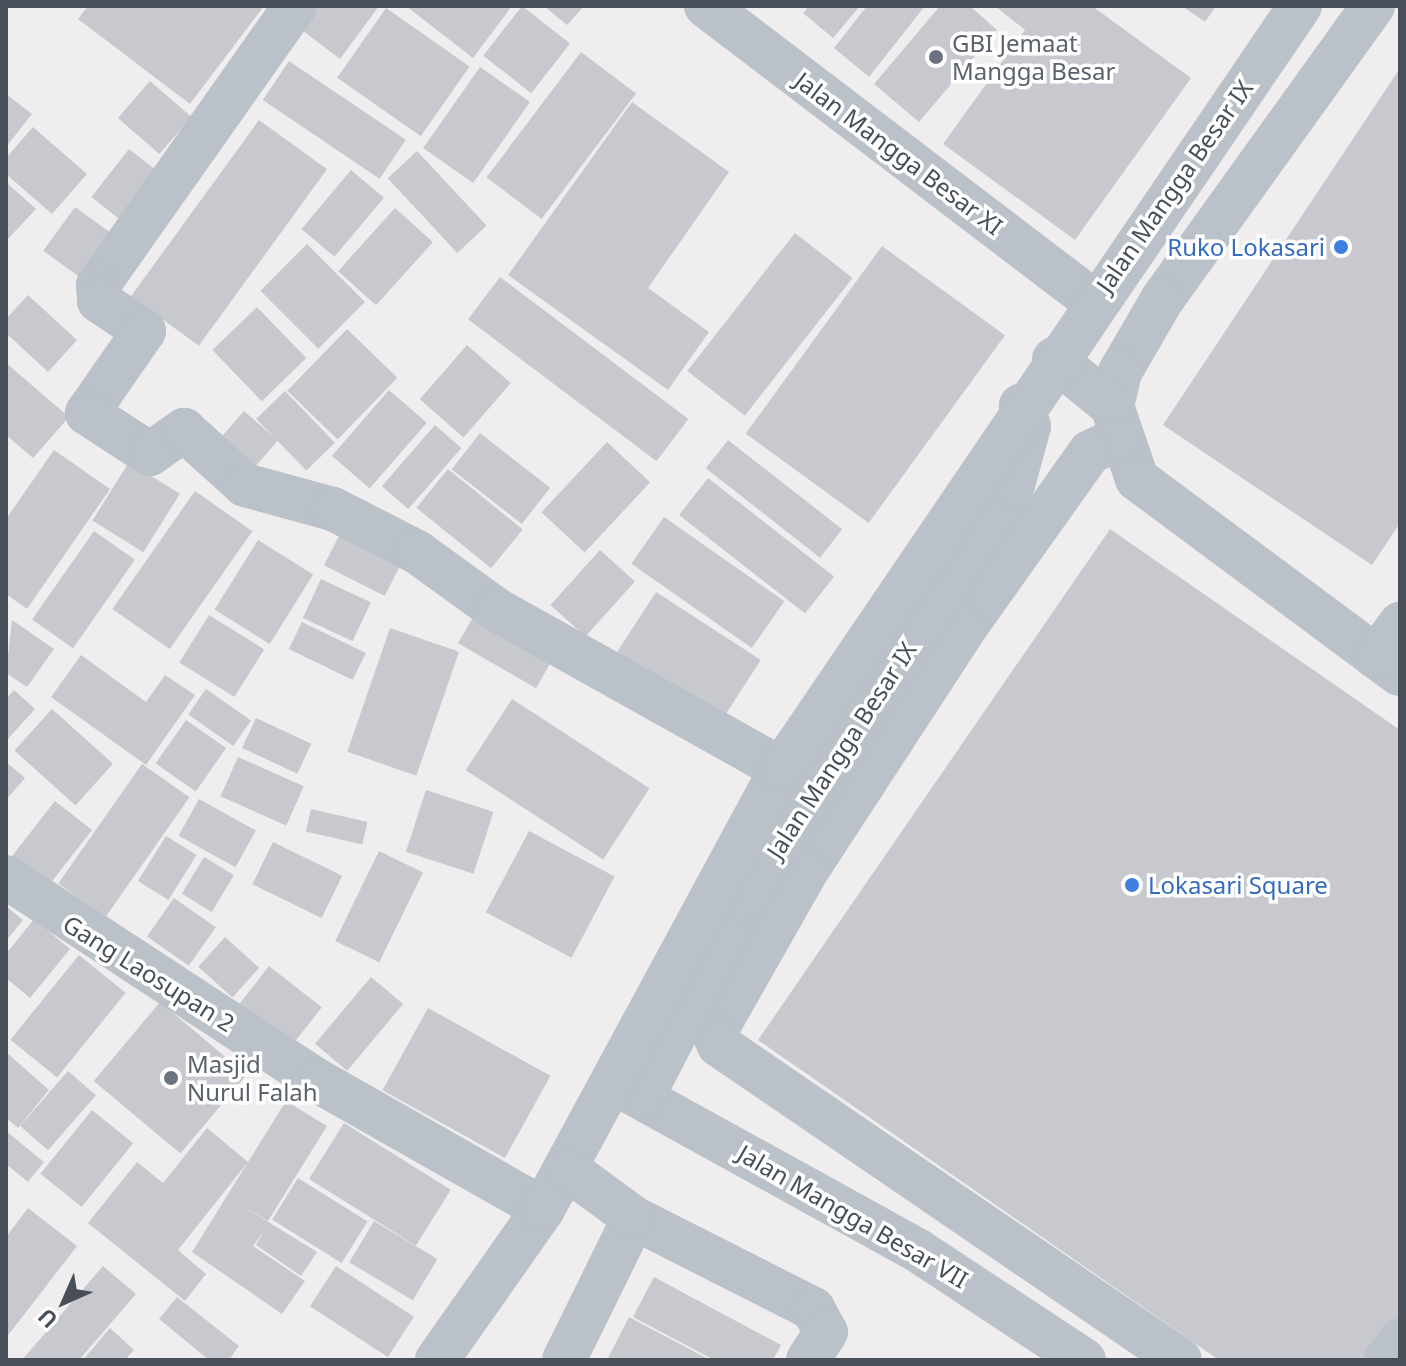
<!DOCTYPE html>
<style>
body{margin:0}
#map{position:relative;width:1406px;height:1366px;overflow:hidden;background:#efeded;font-family:"Noto Sans",sans-serif}
div>[style]{position:absolute}
[style*='--x']{left:calc(var(--x)*1px);top:calc(var(--y)*1px);width:calc(var(--w)*1px);rotate:calc(var(--a)*1deg)}
.building>*{inset:0;background:#c8c9cf;transform-origin:0 0}
.minor>*{height:44px;margin:-22px;padding:0 22px;transform-origin:22px;border-radius:22px;background:#bac1c8}
.dots>*{width:22px;height:22px;translate:-50% -50%;box-sizing:border-box;border:4px solid #fff;border-radius:50%}
span{translate:-50% -50%;white-space:nowrap;text-align:center;line-height:1.15;-webkit-text-stroke:7px #fff;paint-order:stroke}
.worship-label{font-size:24px;color:#5b616d}
.left{translate:0 -50%;text-align:left}
.street-label{font-size:24px;color:#484f58}
.shop-label{font-size:24px;color:#366cbe}
.right{translate:-100% -50%;text-align:right}
.frame{position:absolute;inset:0;border:8px solid #484f58;pointer-events:none}
.north{position:absolute;left:24px;top:1262px;width:80px;height:80px;-webkit-text-stroke:6px #fff;paint-order:stroke;rotate:225deg;font-size:22px;font-weight:700;line-height:32px;text-align:center;color:#484f58}
.north::after{content:'';display:block;margin:auto;width:28px;height:36px;background:#484f58;clip-path:polygon(50% 0,100% 100%,50% 72%,0 100%)}
</style>
<div id="map">
<div class="building">
<div style="clip-path:polygon(88px 6px,264px 6px,190px 104px,78px 19px)"></div>
<div style="clip-path:polygon(307px 6px,379px 6px,340px 59px,294px 24px)"></div>
<div style="clip-path:polygon(406px 6px,512px 6px,473px 58px)"></div>
<div style="left:522px;top:6px;width:61px;height:63px;rotate:38deg"></div>
<div style="clip-path:polygon(544px 6px,584px 6px,567px 25px)"></div>
<div style="clip-path:polygon(809px 6px,860px 6px,833px 38px,803px 13px)"></div>
<div style="clip-path:polygon(867px 6px,925px 6px,869px 77px,834px 48px)"></div>
<div style="clip-path:polygon(940px 6px,970px 6px,997px 30px,919px 122px,874px 84px)"></div>
<div style="clip-path:polygon(995px 6px,1092px 6px,1191px 78px,1075px 240px,943px 144px,1025px 30px)"></div>
<div style="clip-path:polygon(1182px 6px,1216px 6px,1205px 22px)"></div>
<div style="left:386px;top:8px;width:102px;height:85px;rotate:35deg"></div>
<div style="left:581px;top:52px;width:69px;height:157px;rotate:37deg"></div>
<div style="left:289px;top:61px;width:141px;height:47px;rotate:34deg"></div>
<div style="left:480px;top:67px;width:61px;height:99px;rotate:35deg"></div>
<div style="clip-path:polygon(1400px 68px,1400px 523px,1372px 565px,1163px 425px)"></div>
<div style="left:150px;top:81px;width:55px;height:49px;rotate:41deg"></div>
<div style="clip-path:polygon(6px 94px,32px 114px,6px 147px)"></div>
<div style="clip-path:polygon(632px 102px,729px 172px,648px 288px,709px 332px,668px 390px,508px 275px)"></div>
<div style="left:259px;top:120px;width:84px;height:218px;rotate:36deg"></div>
<div style="clip-path:polygon(33px 127px,87px 174px,52px 214px,6px 174px,6px 158px)"></div>
<div style="left:129px;top:149px;width:46px;height:61px;rotate:38deg"></div>
<div style="left:417px;top:151px;width:102px;height:40px;rotate:47deg"></div>
<div style="left:351px;top:170px;width:43px;height:77px;rotate:40deg"></div>
<div style="clip-path:polygon(6px 182px,36px 209px,6px 241px)"></div>
<div style="left:75px;top:207px;width:58px;height:54px;rotate:36deg"></div>
<div style="left:395px;top:208px;width:51px;height:85px;rotate:42deg"></div>
<div style="left:795px;top:233px;width:73px;height:175px;rotate:38deg"></div>
<div style="left:307px;top:244px;width:82px;height:66px;rotate:45deg"></div>
<div style="left:882px;top:246px;width:152px;height:232px;rotate:36deg"></div>
<div style="left:500px;top:277px;width:236px;height:53px;rotate:37deg"></div>
<div style="clip-path:polygon(28px 295px,77px 340px,48px 372px,6px 333px,6px 319px)"></div>
<div style="left:257px;top:307px;width:71px;height:62px;rotate:46deg"></div>
<div style="left:347px;top:329px;width:70px;height:86px;rotate:44deg"></div>
<div style="left:467px;top:345px;width:58px;height:72px;rotate:41deg"></div>
<div style="clip-path:polygon(6px 363px,69px 417px,33px 458px,6px 435px)"></div>
<div style="left:389px;top:390px;width:50px;height:87px;rotate:41deg"></div>
<div style="left:285px;top:391px;width:72px;height:40px;rotate:46deg"></div>
<div style="left:244px;top:411px;width:45px;height:43px;rotate:41deg"></div>
<div style="left:435px;top:425px;width:35px;height:81px;rotate:41deg"></div>
<div style="left:480px;top:433px;width:89px;height:46px;rotate:38deg"></div>
<div style="left:728px;top:440px;width:145px;height:36px;rotate:38deg"></div>
<div style="left:607px;top:442px;width:59px;height:96px;rotate:43deg"></div>
<div style="clip-path:polygon(54px 450px,110px 489px,27px 609px,6px 594px,6px 519px)"></div>
<div style="left:129px;top:462px;width:60px;height:69px;rotate:32deg"></div>
<div style="left:448px;top:469px;width:96px;height:50px;rotate:39deg"></div>
<div style="left:708px;top:478px;width:160px;height:47px;rotate:38deg"></div>
<div style="left:195px;top:491px;width:70px;height:144px;rotate:35deg"></div>
<div style="left:664px;top:517px;width:147px;height:57px;rotate:35deg"></div>
<div style="left:344px;top:526px;width:68px;height:44px;rotate:27deg"></div>
<div style="clip-path:polygon(1110px 529px,1400px 730px,1400px 1323px,1375px 1360px,1219px 1360px,758px 1040px)"></div>
<div style="left:94px;top:531px;width:50px;height:108px;rotate:35deg"></div>
<div style="left:258px;top:540px;width:65px;height:82px;rotate:32deg"></div>
<div style="left:600px;top:550px;width:47px;height:74px;rotate:42deg"></div>
<div style="left:321px;top:579px;width:55px;height:43px;rotate:25deg"></div>
<div style="left:656px;top:592px;width:125px;height:72px;rotate:33deg"></div>
<div style="left:209px;top:615px;width:65px;height:56px;rotate:32deg"></div>
<div style="left:472px;top:619px;width:90px;height:28px;rotate:30deg"></div>
<div style="clip-path:polygon(12px 620px,54px 649px,27px 687px,6px 673px)"></div>
<div style="left:302px;top:622px;width:71px;height:30px;rotate:26deg"></div>
<div style="left:390px;top:628px;width:73px;height:131px;rotate:19deg"></div>
<div style="clip-path:polygon(81px 655px,146px 702px,165px 675px,195px 695px,146px 765px,51px 697px)"></div>
<div style="left:206px;top:689px;width:55px;height:31px;rotate:35deg"></div>
<div style="clip-path:polygon(14px 690px,35px 709px,6px 741px,6px 699px)"></div>
<div style="left:512px;top:699px;width:164px;height:85px;rotate:33deg"></div>
<div style="left:52px;top:709px;width:82px;height:56px;rotate:42deg"></div>
<div style="left:256px;top:718px;width:61px;height:33px;rotate:25deg"></div>
<div style="left:186px;top:720px;width:49px;height:53px;rotate:35deg"></div>
<div style="left:238px;top:757px;width:72px;height:43px;rotate:24deg"></div>
<div style="clip-path:polygon(6px 762px,25px 778px,6px 800px)"></div>
<div style="left:142px;top:764px;width:58px;height:146px;rotate:35deg"></div>
<div style="left:426px;top:790px;width:71px;height:65px;rotate:18deg"></div>
<div style="left:199px;top:799px;width:65px;height:42px;rotate:29deg"></div>
<div style="left:55px;top:801px;width:47px;height:79px;rotate:38deg"></div>
<div style="left:311px;top:809px;width:58px;height:23px;rotate:13deg"></div>
<div style="left:529px;top:831px;width:97px;height:92px;rotate:28deg"></div>
<div style="left:166px;top:836px;width:36px;height:53px;rotate:32deg"></div>
<div style="left:273px;top:842px;width:77px;height:47px;rotate:26deg"></div>
<div style="left:379px;top:851px;width:49px;height:100px;rotate:26deg"></div>
<div style="left:204px;top:857px;width:35px;height:43px;rotate:31deg"></div>
<div style="left:174px;top:898px;width:51px;height:47px;rotate:35deg"></div>
<div style="clip-path:polygon(6px 906px,23px 920px,6px 941px)"></div>
<div style="clip-path:polygon(34px 919px,70px 949px,30px 998px,6px 978px,6px 954px)"></div>
<div style="left:225px;top:937px;width:46px;height:40px;rotate:42deg"></div>
<div style="left:79px;top:955px;width:60px;height:109px;rotate:39deg"></div>
<div style="left:269px;top:966px;width:67px;height:48px;rotate:38deg"></div>
<div style="left:371px;top:977px;width:42px;height:87px;rotate:40deg"></div>
<div style="left:160px;top:1002px;width:113px;height:103px;rotate:40deg"></div>
<div style="left:428px;top:1008px;width:140px;height:94px;rotate:29deg"></div>
<div style="clip-path:polygon(6px 1052px,49px 1090px,18px 1128px,6px 1118px)"></div>
<div style="left:68px;top:1071px;width:37px;height:73px;rotate:41deg"></div>
<div style="clip-path:polygon(286px 1101px,327px 1126px,268px 1221px,233px 1200px,317px 1252px,301px 1276px,256px 1245px,264px 1231px,253px 1246px,305px 1281px,282px 1314px,192px 1252px)"></div>
<div style="left:92px;top:1110px;width:53px;height:82px;rotate:39deg"></div>
<div style="left:344px;top:1123px;width:126px;height:66px;rotate:32deg"></div>
<div style="clip-path:polygon(207px 1128px,248px 1162px,178px 1250px,206px 1274px,185px 1301px,88px 1223px,137px 1162px,163px 1183px)"></div>
<div style="clip-path:polygon(6px 1131px,44px 1162px,28px 1182px,6px 1164px)"></div>
<div style="left:298px;top:1178px;width:82px;height:49px;rotate:32deg"></div>
<div style="clip-path:polygon(28px 1208px,77px 1246px,6px 1338px,6px 1237px)"></div>
<div style="left:374px;top:1221px;width:74px;height:48px;rotate:31deg"></div>
<div style="clip-path:polygon(103px 1266px,136px 1294px,79px 1360px,22px 1360px)"></div>
<div style="left:336px;top:1266px;width:93px;height:48px;rotate:33deg"></div>
<div style="clip-path:polygon(654px 1277px,781px 1345px,773px 1360px,714px 1360px,633px 1317px)"></div>
<div style="clip-path:polygon(177px 1297px,239px 1346px,229px 1360px,209px 1360px,159px 1319px)"></div>
<div style="clip-path:polygon(629px 1317px,710px 1360px,607px 1360px)"></div>
<div style="clip-path:polygon(110px 1328px,134px 1350px,125px 1360px,83px 1360px)"></div>
</div>
<div class="minor">
<div style="--x:295;--y:6;--w:342;--a:125.2"></div>
<div style="--x:98;--y:285;--w:16;--a:86"></div>
<div style="--x:99;--y:301;--w:54;--a:33.7"></div>
<div style="--x:144;--y:331;--w:100;--a:124.8"></div>
<div style="--x:87;--y:413;--w:75;--a:33.1"></div>
<div style="--x:150;--y:454;--w:42;--a:-35.2"></div>
<div style="--x:184;--y:430;--w:82;--a:42"></div>
<div style="--x:245;--y:485;--w:91;--a:15.3"></div>
<div style="--x:333;--y:509;--w:94;--a:27.1"></div>
<div style="--x:417;--y:552;--w:99;--a:35.9"></div>
<div style="--x:497;--y:610;--w:325;--a:29.2"></div>
<div style="--x:706;--y:6;--w:487;--a:37.3"></div>
<div style="--x:1373;--y:6;--w:360;--a:125.7"></div>
<div style="--x:1163;--y:298;--w:86;--a:120.2"></div>
<div style="--x:1120;--y:372;--w:35;--a:103"></div>
<div style="--x:1112;--y:406;--w:77;--a:71.1"></div>
<div style="--x:1137;--y:479;--w:327;--a:36.6"></div>
<div style="--x:1054;--y:359;--w:75;--a:39"></div>
<div style="--x:1117;--y:439;--w:30;--a:154"></div>
<div style="--x:1090;--y:452;--w:216;--a:125.4"></div>
<div style="--x:965;--y:628;--w:291;--a:123.1"></div>
<div style="--x:806;--y:872;--w:186;--a:119.6"></div>
<div style="--x:714;--y:1034;--w:12;--a:66"></div>
<div style="--x:719;--y:1045;--w:558;--a:34.34"></div>
<div style="--x:1376;--y:657;--w:41;--a:-54"></div>
<div style="--x:6;--y:877;--w:373;--a:33.2"></div>
<div style="--x:318;--y:1081;--w:259;--a:29.6"></div>
<div style="--x:618;--y:1085;--w:342;--a:28.9"></div>
<div style="--x:917;--y:1250;--w:200;--a:33.4"></div>
<div style="--x:643;--y:1096;--w:222;--a:-62.6"></div>
<div style="--x:745;--y:899;--w:493;--a:-57.1"></div>
<div style="--x:1013;--y:485;--w:61;--a:-74.8"></div>
<div style="--x:1029;--y:426;--w:22;--a:-112"></div>
<div style="--x:634;--y:1218;--w:201;--a:26.9"></div>
<div style="--x:813;--y:1309;--w:26;--a:61"></div>
<div style="--x:826;--y:1332;--w:33;--a:123"></div>
<div style="--x:437;--y:1360;--w:184;--a:-54.9"></div>
<div style="--x:543;--y:1209;--w:500;--a:-61.59"></div>
<div style="--x:781;--y:769;--w:923;--a:-55.78"></div>
<div style="--x:564;--y:1360;--w:158;--a:-63.8"></div>
<div style="--x:634;--y:1218;--w:83;--a:-143.8"></div>
<div style="--x:1386;--y:1360;--w:24;--a:-54"></div>
</div>
<div class="dots">
<div style="left:936px;top:57px;background:#6b7280"></div>
<div style="left:1341px;top:247px;background:#3f7fe0"></div>
<div style="left:1132px;top:885px;background:#3f7fe0"></div>
<div style="left:171px;top:1078px;background:#6b7280"></div>
</div>
<div class="worship-label">
<span class="left" style="left:952px;top:57px">GBI Jemaat<br>Mangga Besar</span>
<span class="left" style="left:187px;top:1078px">Masjid<br>Nurul Falah</span>
</div>
<div class="street-label">
<span style="left:899px;top:153px;rotate:37deg">Jalan Mangga Besar XI</span>
<span style="left:1174px;top:186px;rotate:-55deg">Jalan Mangga Besar IX</span>
<span style="left:841px;top:750px;rotate:-57deg">Jalan Mangga Besar IX</span>
<span style="left:149px;top:973px;rotate:32deg">Gang Laosupan 2</span>
<span style="left:853px;top:1216px;rotate:30deg">Jalan Mangga Besar VII</span>
</div>
<div class="shop-label">
<span class="right" style="left:1325px;top:247px">Ruko Lokasari</span>
<span class="left" style="left:1148px;top:885px">Lokasari Square</span>
</div>
<div class="frame"></div>
<div class="north">U</div>
</div>
